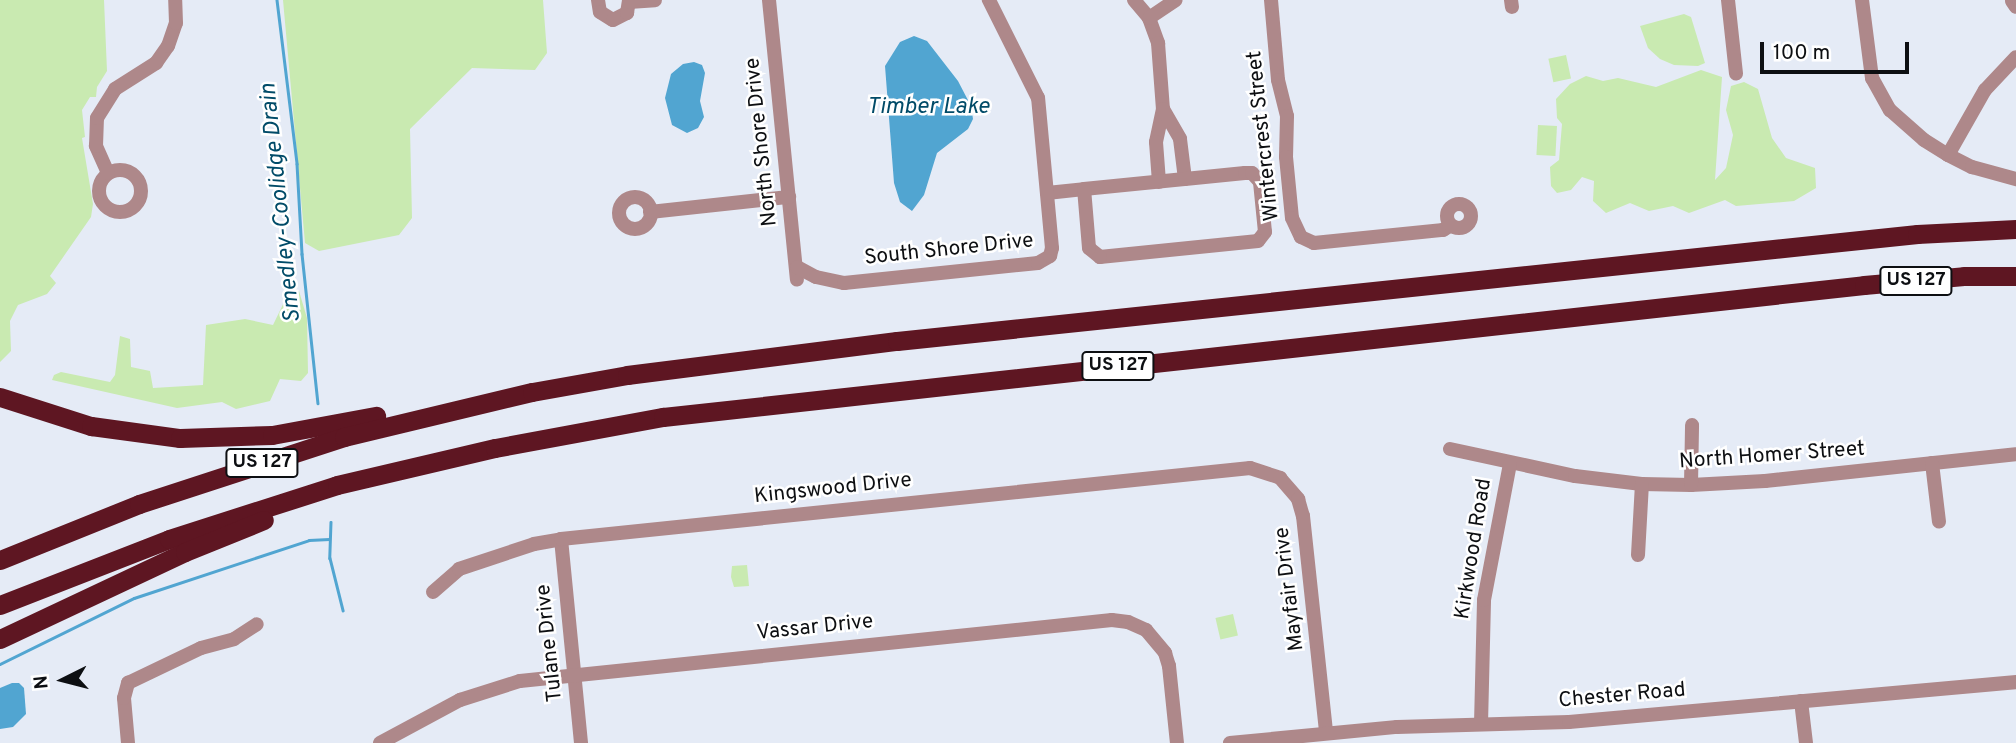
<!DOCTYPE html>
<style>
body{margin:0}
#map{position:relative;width:2016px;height:743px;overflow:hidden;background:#e5ebf6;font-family:Overpass,sans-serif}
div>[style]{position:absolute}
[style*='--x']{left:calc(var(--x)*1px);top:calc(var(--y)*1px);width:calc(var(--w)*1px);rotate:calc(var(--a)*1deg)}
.green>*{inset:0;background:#c9eab1;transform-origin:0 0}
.water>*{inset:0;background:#51a5d1}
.stream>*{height:2.5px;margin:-1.25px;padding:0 1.25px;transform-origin:1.25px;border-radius:1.25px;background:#51a5d1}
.minor>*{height:14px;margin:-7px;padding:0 7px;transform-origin:7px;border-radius:7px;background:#ae888a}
.minor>.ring{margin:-7px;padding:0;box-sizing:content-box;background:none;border:14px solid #ae888a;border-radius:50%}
.highway>*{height:19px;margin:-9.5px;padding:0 9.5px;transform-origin:9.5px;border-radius:9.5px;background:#5e1622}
span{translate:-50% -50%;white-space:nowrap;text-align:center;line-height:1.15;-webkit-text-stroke:5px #fff;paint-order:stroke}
.shield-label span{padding:2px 5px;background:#fff;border:2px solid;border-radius:5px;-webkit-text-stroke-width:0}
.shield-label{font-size:19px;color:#0d0f12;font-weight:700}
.street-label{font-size:21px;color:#0d0f12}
.water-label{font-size:23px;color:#014b68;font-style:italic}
.north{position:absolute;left:28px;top:645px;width:70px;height:70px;-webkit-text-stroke:5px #fff;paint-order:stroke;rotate:264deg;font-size:19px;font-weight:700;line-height:28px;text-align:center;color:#0d0f12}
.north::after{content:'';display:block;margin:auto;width:24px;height:32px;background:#0d0f12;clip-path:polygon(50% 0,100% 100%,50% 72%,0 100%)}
.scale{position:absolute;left:1760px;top:42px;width:149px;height:32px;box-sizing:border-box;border:4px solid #0d0f12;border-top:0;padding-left:9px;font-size:21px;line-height:24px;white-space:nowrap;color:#0d0f12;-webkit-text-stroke:5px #fff;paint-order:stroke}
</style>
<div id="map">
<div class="green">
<div style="clip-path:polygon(0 0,104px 0,107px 71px,97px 87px,96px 97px,90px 97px,82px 110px,85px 137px,82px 138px,93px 204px,91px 217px,50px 276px,56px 283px,47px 294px,18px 305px,10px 321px,11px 351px,0 362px)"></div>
<div style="clip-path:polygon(283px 0,543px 0,547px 53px,535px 70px,472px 68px,410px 129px,412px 218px,399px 235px,319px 251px,305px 243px)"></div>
<div style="clip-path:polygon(1684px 14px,1691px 17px,1705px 63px,1698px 66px,1674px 65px,1660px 59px,1648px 48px,1640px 26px)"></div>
<div style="left:1566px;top:55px;width:24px;height:18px;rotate:78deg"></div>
<div style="clip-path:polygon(1701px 70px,1722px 77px,1715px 180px,1726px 168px,1733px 135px,1726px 110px,1731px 86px,1744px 82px,1758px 89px,1772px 138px,1786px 158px,1815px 168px,1816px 188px,1794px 201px,1736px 206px,1725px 200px,1689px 213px,1673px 206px,1649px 211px,1630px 203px,1606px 213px,1593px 201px,1594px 181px,1582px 177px,1571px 190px,1557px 193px,1551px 186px,1550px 167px,1559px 160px,1562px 124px,1557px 118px,1556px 99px,1570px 84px,1586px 76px,1603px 81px,1618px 78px,1656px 87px)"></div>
<div style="left:1538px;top:125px;width:19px;height:30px;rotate:3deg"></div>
<div style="clip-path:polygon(299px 291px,307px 318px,308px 373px,301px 381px,280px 379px,270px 401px,236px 409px,222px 402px,177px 408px,52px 380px,54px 375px,61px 372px,110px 382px,115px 375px,120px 336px,130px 339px,131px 367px,150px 371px,153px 388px,203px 385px,206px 325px,245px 319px,273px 325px,288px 294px)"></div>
<div style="clip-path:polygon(747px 565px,749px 586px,734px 587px,731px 577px,732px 566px)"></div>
<div style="left:1233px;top:614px;width:22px;height:18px;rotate:77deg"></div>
</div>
<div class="water">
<div style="clip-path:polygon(914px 36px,927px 41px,958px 81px,971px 106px,973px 119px,968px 129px,937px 153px,924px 195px,912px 211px,900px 202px,894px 183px,885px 66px,900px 42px)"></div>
<div style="clip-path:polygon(694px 62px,702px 65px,705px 73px,700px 101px,704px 117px,698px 128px,687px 133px,672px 125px,665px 98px,671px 74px,683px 64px)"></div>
<div style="clip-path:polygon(12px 683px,19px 683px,24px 688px,26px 714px,13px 727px,0 729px,0 688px)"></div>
</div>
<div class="stream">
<div style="--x:277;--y:0;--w:165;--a:83"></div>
<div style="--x:297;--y:164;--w:90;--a:86.8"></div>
<div style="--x:302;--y:254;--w:150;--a:83.9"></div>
<div style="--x:331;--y:522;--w:36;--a:92"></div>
<div style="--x:330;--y:558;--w:54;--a:76"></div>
<div style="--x:0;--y:664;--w:149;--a:-26.2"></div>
<div style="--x:134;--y:598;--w:184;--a:-18.3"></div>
<div style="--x:309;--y:540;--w:20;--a:-3"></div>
</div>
<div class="minor">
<div style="--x:598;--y:0;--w:12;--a:81"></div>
<div style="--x:600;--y:12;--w:15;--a:32"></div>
<div style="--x:613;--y:20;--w:16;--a:-27"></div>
<div style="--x:627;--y:13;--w:13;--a:-81"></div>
<div style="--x:769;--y:0;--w:281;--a:84.3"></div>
<div style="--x:1134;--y:0;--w:23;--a:50"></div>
<div style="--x:1149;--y:18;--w:27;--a:70"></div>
<div style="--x:1158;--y:43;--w:66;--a:85.7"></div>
<div style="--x:1163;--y:109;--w:34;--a:102"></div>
<div style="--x:1156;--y:142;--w:40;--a:85.7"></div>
<div style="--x:1271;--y:0;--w:80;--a:85"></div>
<div style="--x:1278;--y:80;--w:37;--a:76"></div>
<div style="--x:1287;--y:116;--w:41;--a:91.4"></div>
<div style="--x:1286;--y:157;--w:61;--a:84.4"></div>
<div style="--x:1292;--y:218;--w:21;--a:65"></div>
<div style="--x:1301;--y:237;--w:14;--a:25"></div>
<div style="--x:1314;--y:243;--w:130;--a:-5.8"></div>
<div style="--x:1443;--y:230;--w:9;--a:-32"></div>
<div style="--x:1511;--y:0;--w:7;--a:82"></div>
<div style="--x:1728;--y:0;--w:74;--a:83.8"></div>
<div style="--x:1862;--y:0;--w:79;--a:82.7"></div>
<div style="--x:1872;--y:78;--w:37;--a:61"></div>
<div style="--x:1890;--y:110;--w:45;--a:41.4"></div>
<div style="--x:1924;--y:140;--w:28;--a:32"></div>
<div style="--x:1948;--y:155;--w:27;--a:27"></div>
<div style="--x:1972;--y:167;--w:46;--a:15.3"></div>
<div style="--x:2012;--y:1;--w:7;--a:56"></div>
<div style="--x:629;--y:2;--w:26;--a:-4"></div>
<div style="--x:1149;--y:18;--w:32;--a:-34"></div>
<div style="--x:1163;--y:109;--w:34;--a:60"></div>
<div style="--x:1180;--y:139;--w:40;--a:82.9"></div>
<div style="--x:1948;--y:155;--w:75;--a:-60.4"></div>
<div style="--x:1985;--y:90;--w:45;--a:-46.8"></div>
<div class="ring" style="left:99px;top:170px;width:28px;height:28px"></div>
<div style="--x:108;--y:173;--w:30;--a:-114"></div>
<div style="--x:96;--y:146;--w:28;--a:-88"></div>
<div style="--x:97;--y:118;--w:34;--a:-58"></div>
<div style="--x:115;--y:89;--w:49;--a:-32.4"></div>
<div style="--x:156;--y:63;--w:21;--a:-55"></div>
<div style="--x:168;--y:46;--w:24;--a:-71"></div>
<div style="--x:176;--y:23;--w:23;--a:-92"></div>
<div style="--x:1047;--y:193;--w:37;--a:-6"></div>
<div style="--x:1084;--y:189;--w:101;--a:-5.7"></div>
<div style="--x:1185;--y:179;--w:60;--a:-5.7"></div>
<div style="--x:1245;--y:173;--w:7;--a:0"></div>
<div style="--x:1252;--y:173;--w:12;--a:48"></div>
<div style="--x:1260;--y:182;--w:50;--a:84.3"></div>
<div style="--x:1265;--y:232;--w:11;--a:128"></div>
<div style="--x:1258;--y:241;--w:159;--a:174.2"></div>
<div style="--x:1100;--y:257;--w:14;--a:-141"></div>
<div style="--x:1089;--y:248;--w:59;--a:-94.8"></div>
<div class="ring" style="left:619px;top:197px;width:18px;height:18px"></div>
<div class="ring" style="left:1447px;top:204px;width:10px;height:10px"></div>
<div style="--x:650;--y:212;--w:140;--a:-6.2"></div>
<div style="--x:797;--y:267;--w:21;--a:28"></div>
<div style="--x:816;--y:277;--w:29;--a:12"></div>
<div style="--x:844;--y:283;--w:195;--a:-5.9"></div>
<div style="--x:1038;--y:263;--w:14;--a:-30"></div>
<div style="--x:1050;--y:256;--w:8;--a:-76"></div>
<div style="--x:1052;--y:248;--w:151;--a:-95.3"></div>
<div style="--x:1038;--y:98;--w:110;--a:-116.6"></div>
<div style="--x:1450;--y:449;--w:128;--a:12.2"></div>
<div style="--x:1575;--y:476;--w:67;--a:6.8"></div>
<div style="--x:1642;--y:484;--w:49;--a:1.2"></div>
<div style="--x:1691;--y:485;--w:74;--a:-3.1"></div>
<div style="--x:1765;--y:481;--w:252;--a:-6.1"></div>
<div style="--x:1932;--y:463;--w:59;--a:83.2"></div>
<div style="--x:1691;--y:485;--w:60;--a:-89"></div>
<div style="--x:561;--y:539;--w:205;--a:84.4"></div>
<div style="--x:1638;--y:555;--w:71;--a:-86.8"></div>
<div style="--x:433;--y:592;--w:35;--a:-41"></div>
<div style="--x:459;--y:569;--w:79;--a:-18.4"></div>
<div style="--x:534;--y:544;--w:27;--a:-10"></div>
<div style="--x:561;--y:539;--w:693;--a:-5.88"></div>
<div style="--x:1250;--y:468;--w:32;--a:18"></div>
<div style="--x:1280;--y:478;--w:28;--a:49"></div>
<div style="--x:1298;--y:499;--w:18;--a:74"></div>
<div style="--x:1303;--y:516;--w:218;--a:83.9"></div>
<div style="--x:1801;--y:701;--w:42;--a:83.2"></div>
<div style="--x:1481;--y:724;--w:124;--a:-88.6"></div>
<div style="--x:1484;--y:600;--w:138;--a:-79.2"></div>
<div style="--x:128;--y:743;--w:45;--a:-95.1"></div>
<div style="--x:124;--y:698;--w:16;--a:-75"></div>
<div style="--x:128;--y:683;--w:81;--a:-25.6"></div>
<div style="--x:201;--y:648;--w:34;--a:-15"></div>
<div style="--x:234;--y:639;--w:27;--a:-33"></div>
<div style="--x:380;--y:743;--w:91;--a:-28.3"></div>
<div style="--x:460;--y:700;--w:63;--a:-17.6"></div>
<div style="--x:520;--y:681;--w:595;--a:-5.88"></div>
<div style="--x:1112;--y:620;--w:16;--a:7"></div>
<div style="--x:1128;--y:622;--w:20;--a:24"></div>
<div style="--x:1146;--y:630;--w:30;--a:50"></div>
<div style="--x:1165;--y:653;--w:14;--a:73"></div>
<div style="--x:1169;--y:666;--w:77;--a:84.1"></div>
<div style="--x:1230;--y:743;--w:168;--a:-5.5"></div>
<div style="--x:1397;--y:727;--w:172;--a:-1.7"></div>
<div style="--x:1569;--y:722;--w:449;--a:-5.1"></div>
</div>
<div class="highway">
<div style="--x:0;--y:397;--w:96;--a:17.7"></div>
<div style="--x:91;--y:426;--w:90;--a:7.7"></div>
<div style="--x:180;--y:438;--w:92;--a:-1.9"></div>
<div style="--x:272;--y:435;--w:106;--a:-10.4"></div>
<div style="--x:0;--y:560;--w:150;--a:-21.9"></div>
<div style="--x:139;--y:504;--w:216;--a:-18.1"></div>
<div style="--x:344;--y:437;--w:193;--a:-13.5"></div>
<div style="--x:532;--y:392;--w:97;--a:-10.1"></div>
<div style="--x:627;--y:375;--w:272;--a:-7.2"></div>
<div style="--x:897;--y:341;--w:1026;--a:-5.99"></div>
<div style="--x:1917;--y:234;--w:99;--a:-2.9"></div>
<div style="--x:0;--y:605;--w:181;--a:-21.3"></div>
<div style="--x:169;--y:539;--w:176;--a:-17.8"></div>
<div style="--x:337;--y:485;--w:162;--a:-13.2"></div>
<div style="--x:495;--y:448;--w:171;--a:-10.5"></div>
<div style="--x:663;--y:417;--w:1208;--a:-6.27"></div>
<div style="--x:1864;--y:285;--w:100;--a:-5.1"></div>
<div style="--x:1964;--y:276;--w:52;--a:0"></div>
<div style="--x:0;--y:639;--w:204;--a:-25.2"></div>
<div style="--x:185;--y:552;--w:85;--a:-22.1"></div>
</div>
<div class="shield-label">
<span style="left:1916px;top:281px">US 127</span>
<span style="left:1118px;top:366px">US 127</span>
<span style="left:262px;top:463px">US 127</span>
</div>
<div class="street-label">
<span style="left:1264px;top:136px;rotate:-96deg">Wintercrest Street</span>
<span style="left:762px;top:142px;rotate:-96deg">North Shore Drive</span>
<span style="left:949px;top:250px;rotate:-6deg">South Shore Drive</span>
<span style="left:1772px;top:456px;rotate:-4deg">North Homer Street</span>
<span style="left:833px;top:489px;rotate:-6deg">Kingswood Drive</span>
<span style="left:1474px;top:549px;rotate:-81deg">Kirkwood Road</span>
<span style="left:1290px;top:589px;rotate:-97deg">Mayfair Drive</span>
<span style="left:815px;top:628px;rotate:-6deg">Vassar Drive</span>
<span style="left:550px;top:643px;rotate:-96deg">Tulane Drive</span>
<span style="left:1622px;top:696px;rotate:-5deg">Chester Road</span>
</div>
<div class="water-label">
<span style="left:928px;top:108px">Timber Lake</span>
<span style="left:282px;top:203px;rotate:-96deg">Smedley-Coolidge Drain</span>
</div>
<div class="north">N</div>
<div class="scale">100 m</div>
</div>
